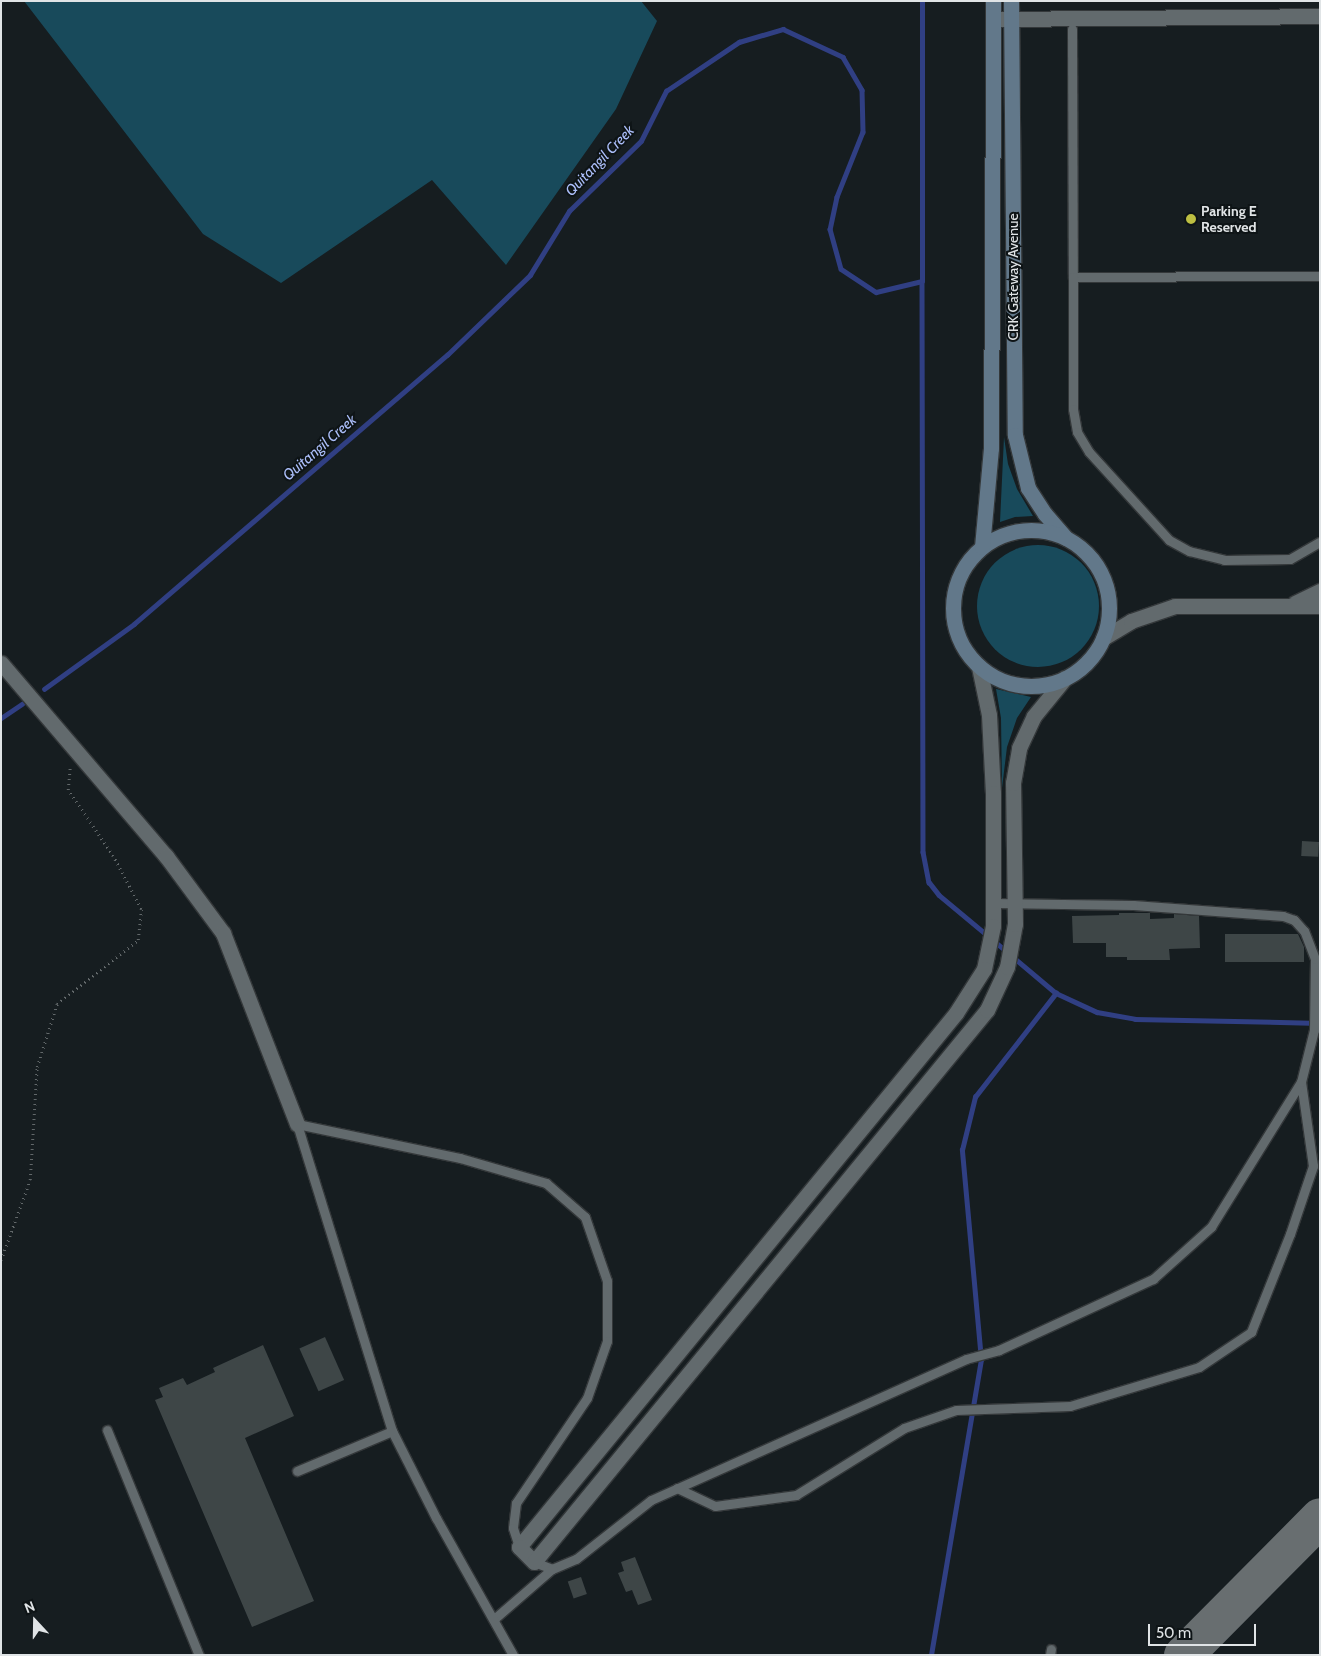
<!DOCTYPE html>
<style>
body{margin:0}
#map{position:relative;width:1321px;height:1656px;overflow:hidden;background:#161d20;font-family:Cabin,sans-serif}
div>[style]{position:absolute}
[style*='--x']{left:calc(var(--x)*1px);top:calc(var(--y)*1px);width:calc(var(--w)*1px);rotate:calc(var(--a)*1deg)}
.green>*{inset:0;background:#184a5b}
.round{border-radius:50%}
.stream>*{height:4.5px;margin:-2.25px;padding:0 2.25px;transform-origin:2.25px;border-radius:2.25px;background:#303f83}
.taxiway>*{height:39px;margin:-19.5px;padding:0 19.5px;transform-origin:19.5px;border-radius:19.5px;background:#686e70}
.building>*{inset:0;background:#3e4647;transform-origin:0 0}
.path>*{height:2.5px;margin-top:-1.25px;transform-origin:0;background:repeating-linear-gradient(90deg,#62686a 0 1px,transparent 0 5px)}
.roads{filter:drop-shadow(1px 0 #34383a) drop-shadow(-1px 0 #34383a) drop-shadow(0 1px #34383a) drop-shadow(0 -1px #34383a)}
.lane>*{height:9px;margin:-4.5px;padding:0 4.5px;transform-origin:4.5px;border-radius:4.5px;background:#626a6d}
.street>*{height:15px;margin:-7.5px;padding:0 7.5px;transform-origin:7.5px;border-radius:7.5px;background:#626a6d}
.secondary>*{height:15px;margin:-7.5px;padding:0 7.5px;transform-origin:7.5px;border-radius:7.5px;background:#62788a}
.secondary>.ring{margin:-7.5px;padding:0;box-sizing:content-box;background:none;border:15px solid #62788a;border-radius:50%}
.dots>*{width:14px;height:14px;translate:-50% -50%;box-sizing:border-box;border:2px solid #0e1416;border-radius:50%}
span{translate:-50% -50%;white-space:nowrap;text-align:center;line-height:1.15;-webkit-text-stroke:4px #0e1416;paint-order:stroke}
.poi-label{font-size:14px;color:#e0e4e6;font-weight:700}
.left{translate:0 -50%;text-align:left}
.street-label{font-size:14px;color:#e0e4e6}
.water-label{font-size:15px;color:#abbef9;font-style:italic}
.frame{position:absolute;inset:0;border:2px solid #e0e4e6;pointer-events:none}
.north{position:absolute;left:10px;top:1596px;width:50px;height:50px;-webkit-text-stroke:4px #0e1416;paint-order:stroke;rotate:339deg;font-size:14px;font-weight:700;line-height:20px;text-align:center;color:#e0e4e6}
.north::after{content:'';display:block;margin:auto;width:18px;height:22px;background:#e0e4e6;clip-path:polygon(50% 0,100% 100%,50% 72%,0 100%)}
.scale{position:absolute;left:1148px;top:1624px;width:108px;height:22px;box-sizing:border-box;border:2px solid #e0e4e6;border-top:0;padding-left:6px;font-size:15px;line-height:18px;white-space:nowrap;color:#e0e4e6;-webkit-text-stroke:4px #0e1416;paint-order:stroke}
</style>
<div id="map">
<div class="green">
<div style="clip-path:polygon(24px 1px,641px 1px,657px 21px,616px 109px,506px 265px,432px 180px,281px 283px,203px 234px)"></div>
<div style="clip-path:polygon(1004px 437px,1008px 464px,1017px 489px,1033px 516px,1015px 517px,1000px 522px)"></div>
<div class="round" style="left:977px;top:545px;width:122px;height:122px"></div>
<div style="clip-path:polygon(996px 689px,1031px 697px,1017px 718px,1007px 747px,1002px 788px,1001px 718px)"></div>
</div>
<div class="stream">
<div style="--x:922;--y:281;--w:571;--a:89.9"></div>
<div style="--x:923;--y:852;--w:31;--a:79"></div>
<div style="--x:929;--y:882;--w:16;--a:52"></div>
<div style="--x:939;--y:895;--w:62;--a:39.8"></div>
<div style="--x:44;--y:689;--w:111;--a:-35.8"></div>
<div style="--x:134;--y:624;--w:413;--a:-40.7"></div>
<div style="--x:447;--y:355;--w:115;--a:-43.9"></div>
<div style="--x:530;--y:275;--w:75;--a:-58.6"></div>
<div style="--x:569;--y:211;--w:100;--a:-44.2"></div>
<div style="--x:641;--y:141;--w:56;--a:-63.4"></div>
<div style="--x:666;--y:91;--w:88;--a:-33.9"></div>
<div style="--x:739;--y:42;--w:46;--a:-16.5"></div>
<div style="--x:783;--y:29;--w:66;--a:25"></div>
<div style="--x:843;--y:57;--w:38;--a:60"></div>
<div style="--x:862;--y:90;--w:42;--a:88.6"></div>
<div style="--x:863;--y:132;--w:70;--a:111.8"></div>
<div style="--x:837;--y:197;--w:33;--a:102"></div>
<div style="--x:830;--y:229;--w:41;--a:74.6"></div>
<div style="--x:841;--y:269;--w:42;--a:33.3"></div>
<div style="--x:876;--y:292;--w:47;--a:-13.4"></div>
<div style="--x:922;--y:281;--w:280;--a:-90"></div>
<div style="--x:1;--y:718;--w:25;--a:-34"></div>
<div style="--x:993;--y:940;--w:17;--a:40"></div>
<div style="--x:1012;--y:956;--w:57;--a:40.1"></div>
<div style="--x:1056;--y:993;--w:45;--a:24.9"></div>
<div style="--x:1097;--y:1012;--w:39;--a:10"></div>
<div style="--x:1135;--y:1019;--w:185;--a:1.2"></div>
<div style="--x:931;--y:1655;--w:299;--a:-80.4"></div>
<div style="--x:981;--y:1360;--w:211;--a:-95.2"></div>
<div style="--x:962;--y:1150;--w:55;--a:-76.2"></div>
<div style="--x:975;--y:1097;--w:132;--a:-52.1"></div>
</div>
<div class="taxiway">
<div style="--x:1183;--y:1655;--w:194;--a:-45.2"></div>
</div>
<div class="building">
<div style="left:1302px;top:841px;width:17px;height:15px;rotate:3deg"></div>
<div style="clip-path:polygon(1119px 913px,1150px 913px,1150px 919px,1174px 918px,1174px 914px,1199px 916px,1200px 948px,1169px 949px,1170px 960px,1127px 960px,1127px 957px,1106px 957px,1106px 943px,1073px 943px,1072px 916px,1119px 915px)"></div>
<div style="clip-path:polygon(1225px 934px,1298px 934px,1304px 947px,1304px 962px,1225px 962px)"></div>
<div style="left:325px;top:1337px;width:47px;height:28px;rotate:66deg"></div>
<div style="clip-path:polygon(263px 1345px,294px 1416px,245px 1438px,314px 1601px,252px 1627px,155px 1400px,163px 1397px,159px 1388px,183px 1378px,187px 1385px,215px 1372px,213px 1368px)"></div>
<div style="clip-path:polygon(635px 1557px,652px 1600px,638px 1605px,632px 1590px,626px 1592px,618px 1573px,624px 1571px,621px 1562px)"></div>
<div style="left:581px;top:1577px;width:18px;height:14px;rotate:71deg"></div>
</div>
<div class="path">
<div style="--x:1;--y:1260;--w:85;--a:-70.1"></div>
<div style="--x:30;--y:1180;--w:113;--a:-86.5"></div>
<div style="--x:37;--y:1067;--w:66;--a:-72.4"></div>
<div style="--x:57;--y:1004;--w:103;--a:-38.3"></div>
<div style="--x:138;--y:940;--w:31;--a:-84"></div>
<div style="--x:141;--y:909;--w:60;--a:-117.8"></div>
<div style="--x:113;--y:856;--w:80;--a:-124.3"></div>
<div style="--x:68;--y:790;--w:23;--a:-85"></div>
</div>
<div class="roads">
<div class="lane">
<div style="--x:1072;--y:29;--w:248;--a:89.8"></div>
<div style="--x:1320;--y:276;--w:247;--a:179.8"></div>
<div style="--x:1073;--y:277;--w:132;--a:90"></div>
<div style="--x:1073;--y:409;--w:23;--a:80"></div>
<div style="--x:1077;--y:432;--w:23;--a:59"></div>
<div style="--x:1089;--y:452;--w:119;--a:47.7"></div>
<div style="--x:1169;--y:540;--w:23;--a:29"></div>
<div style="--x:1189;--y:551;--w:36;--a:14"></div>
<div style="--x:1224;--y:560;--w:66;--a:-0.9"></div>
<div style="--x:1290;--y:559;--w:34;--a:-30"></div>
<div style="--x:107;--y:1430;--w:243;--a:67.8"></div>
<div style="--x:297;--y:1471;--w:103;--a:-22.8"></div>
<div style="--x:677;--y:1488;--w:42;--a:25.3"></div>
<div style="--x:715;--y:1506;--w:82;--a:-7.7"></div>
<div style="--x:796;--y:1495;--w:127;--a:-31.8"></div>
<div style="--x:904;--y:1428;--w:55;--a:-19.1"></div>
<div style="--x:956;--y:1410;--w:114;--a:-2"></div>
<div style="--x:1070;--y:1406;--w:135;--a:-16.8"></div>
<div style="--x:1199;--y:1367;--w:63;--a:-33.9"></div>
<div style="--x:1251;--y:1332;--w:105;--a:-68.3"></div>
<div style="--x:1290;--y:1234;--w:72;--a:-71.3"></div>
<div style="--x:1313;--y:1166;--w:85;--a:-98.1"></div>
<div style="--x:534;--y:1562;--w:19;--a:21"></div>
<div style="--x:552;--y:1569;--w:26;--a:-23"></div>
<div style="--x:576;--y:1559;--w:95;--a:-38.2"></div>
<div style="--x:651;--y:1500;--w:345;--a:-24.1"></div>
<div style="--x:966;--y:1359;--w:34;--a:-15"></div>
<div style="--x:999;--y:1350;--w:170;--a:-24.8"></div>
<div style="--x:1153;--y:1279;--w:78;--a:-41.9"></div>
<div style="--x:1211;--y:1227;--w:171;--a:-58.2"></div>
<div style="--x:1301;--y:1082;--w:54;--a:-76"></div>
<div style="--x:1314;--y:1030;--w:71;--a:-89.2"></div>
<div style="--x:1315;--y:959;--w:30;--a:-111"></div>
<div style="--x:1304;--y:931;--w:15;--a:-132"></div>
<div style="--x:1294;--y:920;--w:12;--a:-160"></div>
<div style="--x:1283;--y:916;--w:150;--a:-175.8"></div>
<div style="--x:1133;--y:905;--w:141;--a:-179.2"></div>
<div style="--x:494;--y:1619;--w:77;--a:-40.8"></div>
<div style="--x:513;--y:1655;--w:157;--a:-119.3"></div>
<div style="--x:436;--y:1518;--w:97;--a:-116.8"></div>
<div style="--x:392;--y:1431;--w:321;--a:-107.2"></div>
<div style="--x:297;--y:1124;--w:167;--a:11.8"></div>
<div style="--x:460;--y:1158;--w:90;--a:16.2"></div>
<div style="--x:546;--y:1183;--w:52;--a:41.1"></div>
<div style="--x:585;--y:1217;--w:68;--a:71"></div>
<div style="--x:607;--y:1281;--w:60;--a:90"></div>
<div style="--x:607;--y:1341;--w:60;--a:109.3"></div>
<div style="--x:587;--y:1398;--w:127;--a:124.1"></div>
<div style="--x:516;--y:1503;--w:25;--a:97"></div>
<div style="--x:513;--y:1528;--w:20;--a:72"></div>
<div style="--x:1050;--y:1655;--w:6;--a:-81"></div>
</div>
<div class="street">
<div style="--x:994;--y:19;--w:326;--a:-0.5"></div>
<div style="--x:1295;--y:603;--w:28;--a:-26"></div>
<div style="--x:1103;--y:638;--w:33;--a:-31"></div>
<div style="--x:1131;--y:621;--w:46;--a:-18.8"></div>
<div style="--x:1175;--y:606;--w:145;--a:0"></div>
<div style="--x:1;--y:663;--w:254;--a:49.5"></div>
<div style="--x:166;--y:856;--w:96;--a:53.5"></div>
<div style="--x:223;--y:933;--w:205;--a:68.8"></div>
<div style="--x:979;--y:667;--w:49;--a:78.2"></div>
<div style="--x:989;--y:715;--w:78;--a:87.1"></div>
<div style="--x:993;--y:793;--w:133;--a:90"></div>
<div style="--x:993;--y:926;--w:44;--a:101.8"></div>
<div style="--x:984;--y:969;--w:52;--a:122.5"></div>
<div style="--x:956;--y:1013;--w:690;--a:129.3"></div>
<div style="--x:519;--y:1547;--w:21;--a:45"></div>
<div style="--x:534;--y:1562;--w:714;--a:-50.63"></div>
<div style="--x:987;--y:1010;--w:47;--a:-65.1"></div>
<div style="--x:1007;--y:967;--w:44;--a:-79.5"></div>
<div style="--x:1015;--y:924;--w:141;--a:-90.8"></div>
<div style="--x:1013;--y:783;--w:36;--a:-80"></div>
<div style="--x:1019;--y:748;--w:35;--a:-65"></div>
<div style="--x:1034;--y:716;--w:49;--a:-50.8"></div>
</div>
<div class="secondary">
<div style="--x:1011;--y:1;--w:434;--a:89.5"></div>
<div style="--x:1015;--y:435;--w:55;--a:76.2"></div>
<div style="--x:1028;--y:488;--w:31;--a:57"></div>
<div style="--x:1045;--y:514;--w:32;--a:49"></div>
<div class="ring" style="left:953px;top:530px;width:141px;height:141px"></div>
<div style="--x:982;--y:547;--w:99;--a:-84.8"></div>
<div style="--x:991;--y:448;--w:447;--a:-89.7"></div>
</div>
</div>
<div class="dots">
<div style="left:1191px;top:219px;background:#bdbf42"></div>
</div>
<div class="poi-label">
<span class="left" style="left:1201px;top:219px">Parking E<br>Reserved</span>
</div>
<div class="street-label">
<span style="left:1013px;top:277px;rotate:-90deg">CRK Gateway Avenue</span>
</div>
<div class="water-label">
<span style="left:600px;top:161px;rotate:-46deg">Quitangil Creek</span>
<span style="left:320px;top:448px;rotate:-41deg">Quitangil Creek</span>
</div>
<div class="frame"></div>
<div class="north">N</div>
<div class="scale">50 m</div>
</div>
